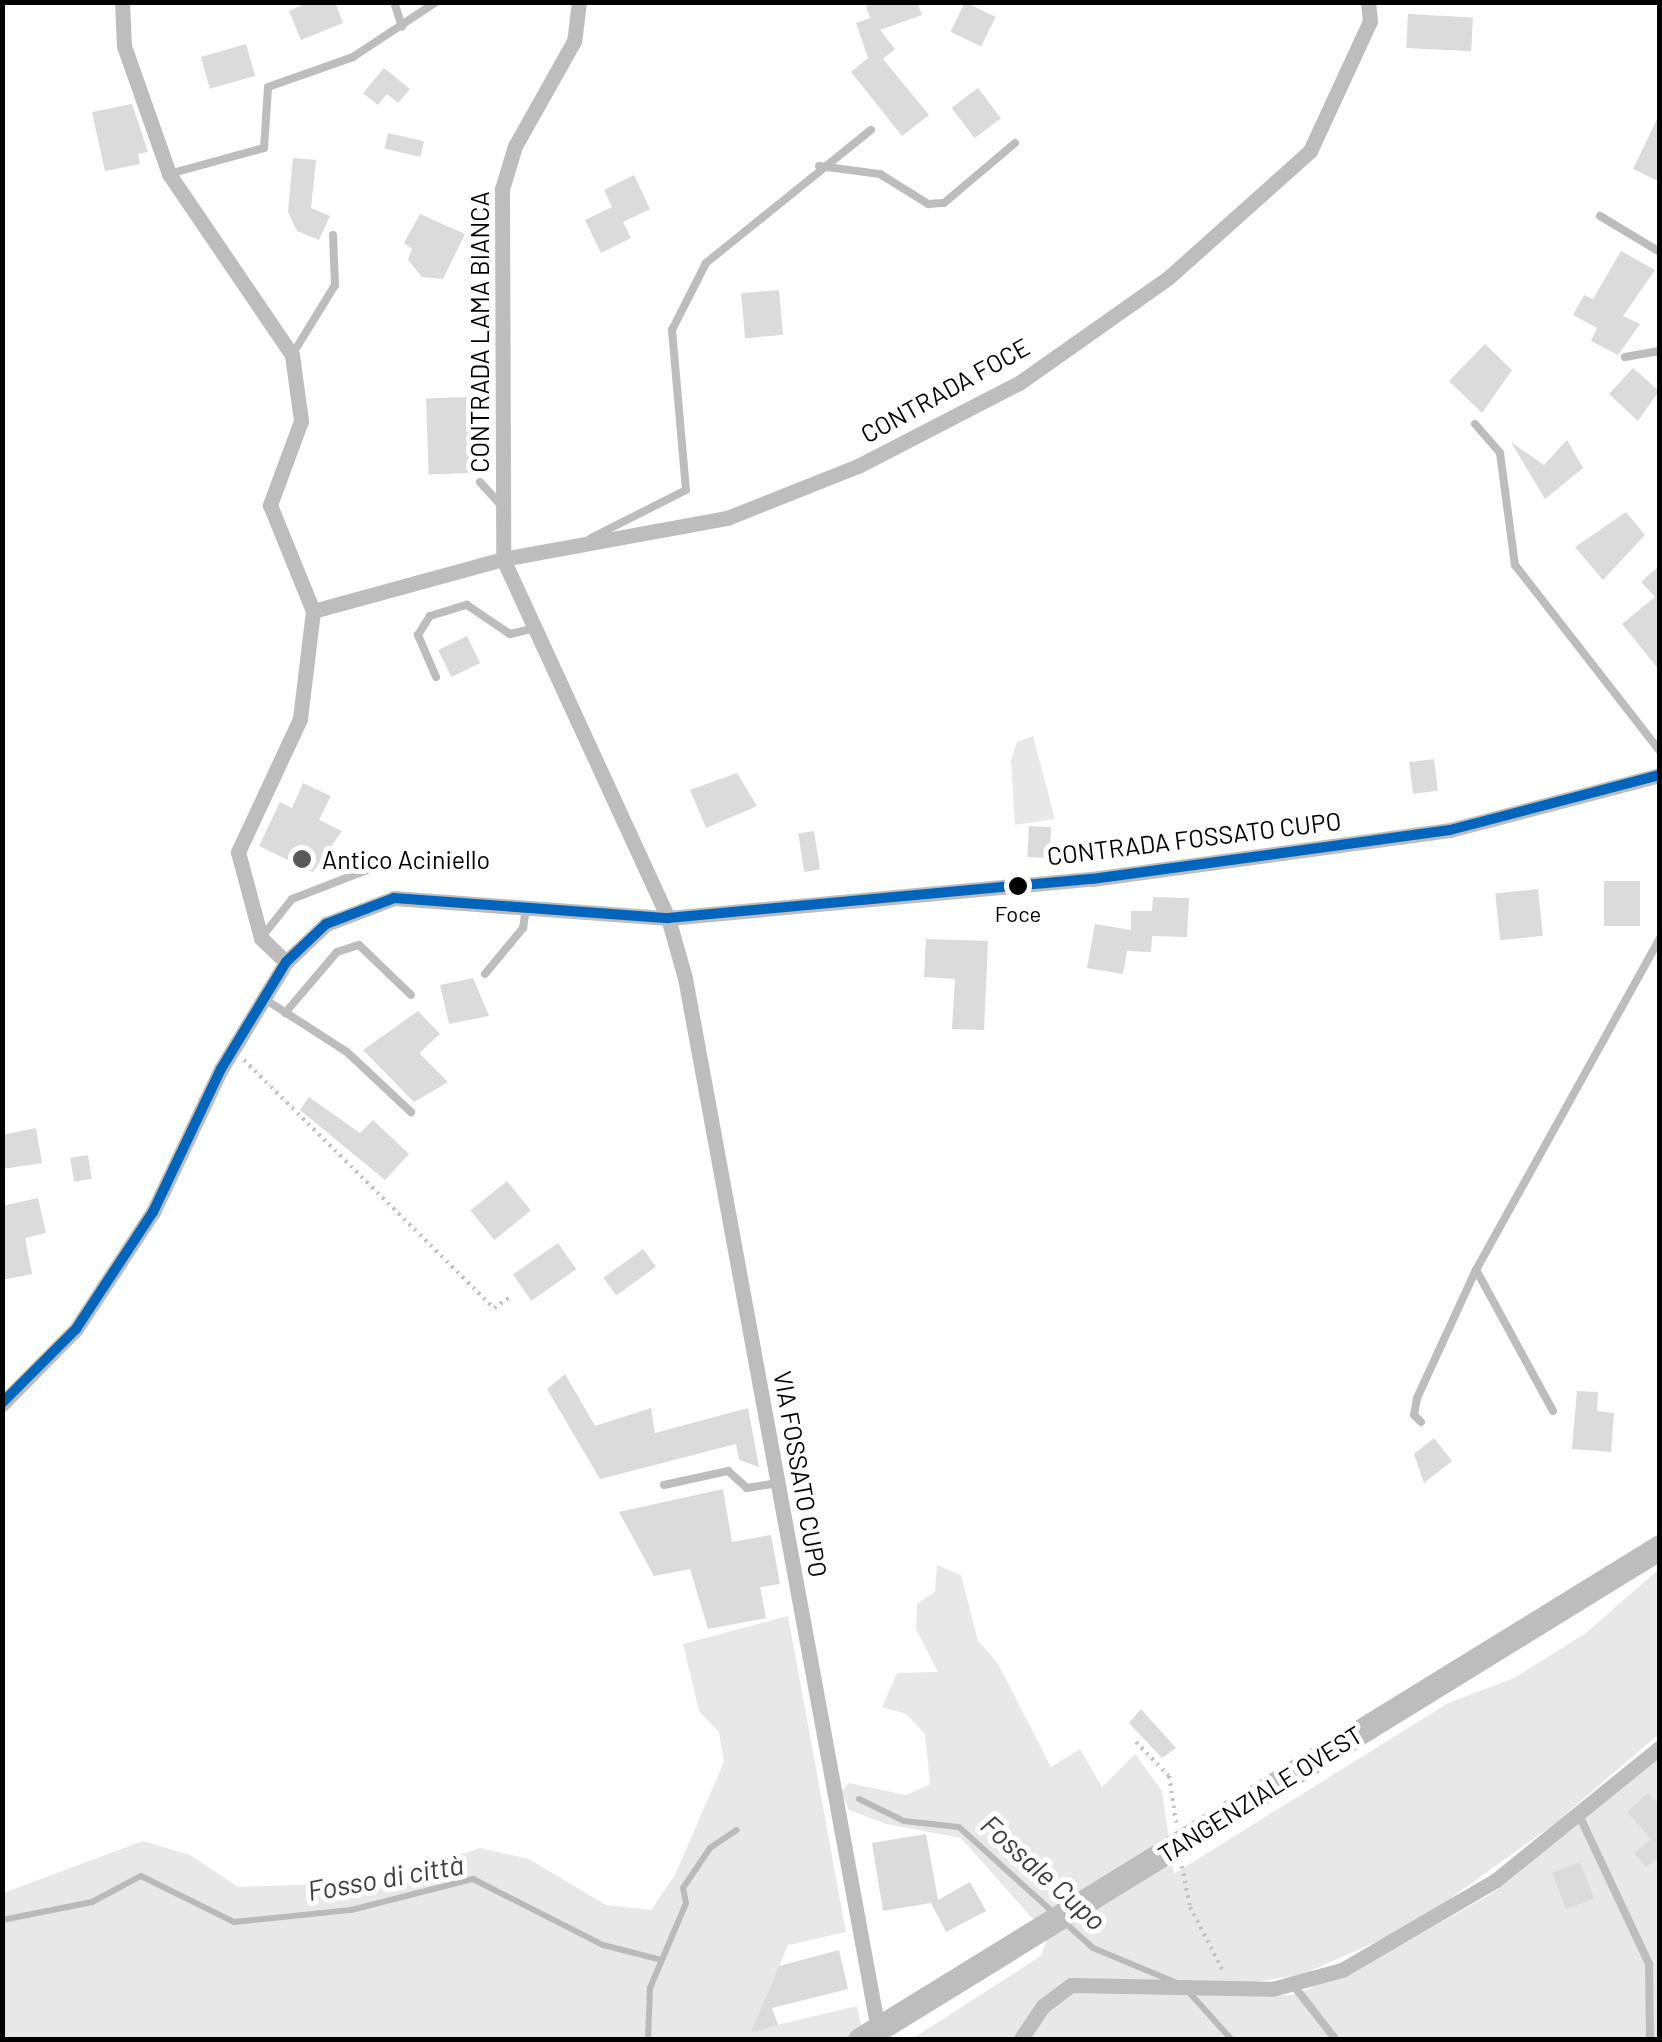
<!DOCTYPE html>
<meta charset="utf-8">
<style>
body{margin:0}
#map{position:relative;width:1662px;height:2042px;overflow:hidden;background:#fff;font-family:Barlow,sans-serif}
div>[style]{position:absolute}
[style*='--x']{left:calc(var(--x)*1px);top:calc(var(--y)*1px);width:calc(var(--w)*1px);rotate:calc(var(--a)*1deg)}
.green>*{inset:0;background:#e8e8e8}
.stream>*{height:6px;margin:-3px;padding:0 3px;transform-origin:3px;border-radius:3px;background:#bababa}
.building>*{inset:0;background:#dbdbdb;transform-origin:0 0}
.path>*{height:4px;margin-top:-2px;transform-origin:0;background:repeating-linear-gradient(90deg,#c2c2c2 0 2.5px,transparent 0 7.5px)}
.lane>*{height:8px;margin:-4px;padding:0 4px;transform-origin:4px;border-radius:4px;background:#bdbdbd}
.street>*{height:15px;margin:-7.5px;padding:0 7.5px;transform-origin:7.5px;border-radius:7.5px;background:#bdbdbd}
.primary>*{height:25px;margin:-12.5px;padding:0 12.5px;transform-origin:12.5px;border-radius:12.5px;background:#bdbdbd}
.bus-1>*{height:10px;margin:-5px;padding:0 5px;transform-origin:5px;border-radius:5px;background:#0065bd}
.dots>*{width:28px;height:28px;translate:-50% -50%;box-sizing:border-box;border:5px solid #fff;border-radius:50%}
span{translate:-50% -50%;white-space:nowrap;text-align:center;line-height:1.15;-webkit-text-stroke:10px #fff;paint-order:stroke}
.bus-label{font-size:22px;color:#000}
.street-label{font-size:25px;color:#000}
.poi-label{font-size:25px;color:#000}
.left{translate:0 -50%;text-align:left}
.water-label{font-size:28px;color:#3d3d3d;font-style:italic}
.frame{position:absolute;inset:0;border:5px solid #000;pointer-events:none}
</style>
<div id="map">
<div class="green">
<div style="clip-path:polygon(1033px 736px,1055px 819px,1015px 825px,1011px 760px,1017px 742px)"></div>
<div style="clip-path:polygon(937px 1565px,961px 1575px,978px 1641px,997px 1662px,1051px 1767px,1080px 1749px,1102px 1787px,1135px 1754px,1162px 1791px,1174px 1874px,1448px 1703px,1514px 1678px,1586px 1633px,1659px 1569px,1659px 1734px,1554px 1824px,1412px 1926px,1301px 1975px,1226px 1986px,1233px 1996px,1293px 1995px,1362px 1967px,1493px 1893px,1659px 1758px,1659px 2039px,912px 2039px,1041px 1956px,1048px 1936px,961px 1838px,886px 1824px,849px 1810px,841px 1792px,849px 1783px,906px 1795px,930px 1784px,925px 1734px,906px 1714px,882px 1707px,897px 1673px,938px 1672px,916px 1629px,917px 1604px,935px 1592px)"></div>
<div style="clip-path:polygon(788px 1616px,846px 1932px,788px 1945px,752px 2031px,857px 2006px,864px 2039px,3px 2040px,3px 1893px,143px 1841px,190px 1855px,238px 1887px,379px 1882px,480px 1848px,529px 1859px,606px 1905px,651px 1910px,675px 1875px,724px 1762px,719px 1732px,699px 1711px,683px 1644px)"></div>
</div>
<div class="stream">
<div style="--x:859;--y:1799;--w:50;--a:26.1"></div>
<div style="--x:904;--y:1821;--w:55;--a:6.2"></div>
<div style="--x:959;--y:1827;--w:128;--a:42.2"></div>
<div style="--x:2;--y:1920;--w:92;--a:-11.3"></div>
<div style="--x:92;--y:1902;--w:55;--a:-28"></div>
<div style="--x:141;--y:1876;--w:104;--a:26.3"></div>
<div style="--x:234;--y:1922;--w:118;--a:-5.9"></div>
<div style="--x:351;--y:1910;--w:126;--a:-14.3"></div>
<div style="--x:473;--y:1879;--w:146;--a:26.9"></div>
<div style="--x:603;--y:1945;--w:57;--a:14.3"></div>
<div style="--x:1063;--y:1921;--w:40;--a:42"></div>
<div style="--x:1093;--y:1948;--w:91;--a:22.6"></div>
<div style="--x:1187;--y:1990;--w:67;--a:48"></div>
<div style="--x:648;--y:2040;--w:52;--a:-87.8"></div>
<div style="--x:650;--y:1988;--w:92;--a:-67"></div>
<div style="--x:686;--y:1903;--w:15;--a:-101"></div>
<div style="--x:683;--y:1888;--w:48;--a:-56"></div>
<div style="--x:710;--y:1848;--w:32;--a:-34"></div>
</div>
<div class="building">
<div style="clip-path:polygon(309px 2px,335px 2px,343px 23px,301px 40px,289px 11px)"></div>
<div style="clip-path:polygon(876px 2px,917px 2px,922px 15px,880px 30px,895px 49px,883px 59px,929px 115px,902px 136px,851px 72px,868px 58px,856px 23px,870px 18px,866px 6px)"></div>
<div style="left:965px;top:2px;width:34px;height:33px;rotate:26deg"></div>
<div style="left:1408px;top:14px;width:65px;height:34px;rotate:3deg"></div>
<div style="left:246px;top:44px;width:33px;height:47px;rotate:74deg"></div>
<div style="clip-path:polygon(384px 68px,410px 89px,398px 103px,387px 94px,378px 105px,363px 93px)"></div>
<div style="left:978px;top:88px;width:38px;height:33px;rotate:53deg"></div>
<div style="clip-path:polygon(132px 104px,148px 152px,138px 154px,140px 164px,105px 171px,92px 112px)"></div>
<div style="clip-path:polygon(1660px 113px,1660px 182px,1633px 169px)"></div>
<div style="left:388px;top:133px;width:37px;height:16px;rotate:13deg"></div>
<div style="clip-path:polygon(293px 158px,316px 160px,311px 208px,330px 216px,319px 240px,297px 231px,288px 212px)"></div>
<div style="clip-path:polygon(634px 175px,650px 209px,623px 222px,631px 238px,601px 253px,585px 220px,612px 207px,604px 190px)"></div>
<div style="clip-path:polygon(420px 214px,465px 234px,443px 279px,422px 277px,408px 260px,412px 249px,404px 243px)"></div>
<div style="clip-path:polygon(1621px 251px,1655px 270px,1623px 316px,1640px 324px,1618px 355px,1591px 341px,1597px 328px,1573px 315px,1584px 295px,1593px 299px)"></div>
<div style="left:779px;top:290px;width:45px;height:38px;rotate:85deg"></div>
<div style="clip-path:polygon(1485px 344px,1512px 370px,1482px 413px,1449px 381px)"></div>
<div style="clip-path:polygon(1633px 368px,1659px 391px,1638px 421px,1609px 394px)"></div>
<div style="left:467px;top:397px;width:76px;height:41px;rotate:88deg"></div>
<div style="clip-path:polygon(1567px 440px,1583px 468px,1545px 499px,1511px 442px,1544px 465px)"></div>
<div style="clip-path:polygon(1626px 512px,1645px 535px,1603px 580px,1575px 547px)"></div>
<div style="clip-path:polygon(1660px 565px,1660px 671px,1622px 624px,1655px 597px,1641px 582px)"></div>
<div style="left:467px;top:636px;width:30px;height:32px;rotate:64deg"></div>
<div style="left:1434px;top:759px;width:32px;height:25px;rotate:83deg"></div>
<div style="clip-path:polygon(737px 773px,757px 806px,706px 828px,690px 790px)"></div>
<div style="clip-path:polygon(303px 783px,331px 796px,319px 820px,342px 831px,313px 872px,259px 846px,280px 802px,292px 808px)"></div>
<div style="left:1029px;top:826px;width:22px;height:31px;rotate:3deg"></div>
<div style="left:814px;top:831px;width:39px;height:16px;rotate:81deg"></div>
<div style="left:1604px;top:881px;width:36px;height:45px"></div>
<div style="left:1538px;top:889px;width:47px;height:43px;rotate:84deg"></div>
<div style="clip-path:polygon(1153px 897px,1189px 898px,1187px 937px,1152px 936px,1151px 952px,1127px 951px,1123px 974px,1087px 968px,1095px 924px,1131px 930px,1131px 911px,1152px 911px)"></div>
<div style="clip-path:polygon(926px 939px,988px 941px,984px 1030px,952px 1029px,955px 979px,924px 977px)"></div>
<div style="clip-path:polygon(473px 978px,489px 1016px,449px 1024px,440px 985px)"></div>
<div style="clip-path:polygon(418px 1011px,440px 1034px,419px 1053px,448px 1082px,414px 1102px,363px 1050px)"></div>
<div style="clip-path:polygon(309px 1097px,360px 1133px,373px 1120px,409px 1154px,385px 1180px,300px 1110px)"></div>
<div style="clip-path:polygon(36px 1128px,42px 1163px,2px 1169px,2px 1135px)"></div>
<div style="left:88px;top:1155px;width:24px;height:18px;rotate:81deg"></div>
<div style="left:507px;top:1181px;width:38px;height:47px;rotate:51deg"></div>
<div style="clip-path:polygon(38px 1198px,46px 1233px,25px 1238px,32px 1274px,2px 1280px,2px 1206px)"></div>
<div style="left:558px;top:1243px;width:32px;height:55px;rotate:55deg"></div>
<div style="left:643px;top:1249px;width:22px;height:49px;rotate:54deg"></div>
<div style="clip-path:polygon(565px 1374px,595px 1426px,651px 1408px,655px 1433px,748px 1408px,759px 1467px,739px 1460px,736px 1444px,600px 1479px,547px 1389px)"></div>
<div style="clip-path:polygon(1577px 1391px,1598px 1392px,1597px 1411px,1614px 1413px,1611px 1452px,1572px 1449px)"></div>
<div style="clip-path:polygon(1434px 1438px,1452px 1461px,1424px 1483px,1414px 1454px)"></div>
<div style="clip-path:polygon(723px 1489px,732px 1542px,771px 1535px,780px 1584px,760px 1587px,766px 1618px,708px 1629px,690px 1569px,654px 1576px,619px 1512px)"></div>
<div style="clip-path:polygon(1141px 1709px,1176px 1748px,1162px 1758px,1129px 1723px)"></div>
<div style="clip-path:polygon(1648px 1793px,1660px 1806px,1660px 1856px,1646px 1867px,1634px 1853px,1651px 1839px,1627px 1812px)"></div>
<div style="clip-path:polygon(926px 1834px,938px 1900px,970px 1882px,986px 1911px,946px 1932px,931px 1903px,883px 1911px,872px 1843px)"></div>
<div style="left:1580px;top:1862px;width:39px;height:30px;rotate:69deg"></div>
<div style="clip-path:polygon(839px 1950px,848px 1989px,772px 2008px,778px 2025px,751px 2032px,779px 1966px)"></div>
</div>
<div class="path">
<div style="--x:244;--y:1060;--w:352;--a:44.8"></div>
<div style="--x:494;--y:1308;--w:18;--a:-34"></div>
<div style="--x:1136;--y:1742;--w:47;--a:45.9"></div>
<div style="--x:1169;--y:1776;--w:47;--a:81.3"></div>
<div style="--x:1182;--y:1866;--w:42;--a:79"></div>
<div style="--x:1190;--y:1907;--w:74;--a:62.7"></div>
</div>
<div class="lane">
<div style="--x:394;--y:2;--w:26;--a:72"></div>
<div style="--x:819;--y:166;--w:62;--a:7.5"></div>
<div style="--x:880;--y:174;--w:57;--a:32"></div>
<div style="--x:928;--y:204;--w:16;--a:-4"></div>
<div style="--x:944;--y:203;--w:93;--a:-40.2"></div>
<div style="--x:169;--y:174;--w:98;--a:-15.3"></div>
<div style="--x:264;--y:148;--w:61;--a:-86.2"></div>
<div style="--x:268;--y:87;--w:90;--a:-19.4"></div>
<div style="--x:353;--y:57;--w:100;--a:-33.5"></div>
<div style="--x:1600;--y:216;--w:70;--a:31"></div>
<div style="--x:292;--y:355;--w:82;--a:-58.4"></div>
<div style="--x:335;--y:285;--w:50;--a:-92.3"></div>
<div style="--x:1625;--y:357;--w:36;--a:-10"></div>
<div style="--x:1475;--y:424;--w:38;--a:49"></div>
<div style="--x:1500;--y:453;--w:113;--a:82.4"></div>
<div style="--x:1515;--y:565;--w:236;--a:52.1"></div>
<div style="--x:480;--y:482;--w:30;--a:48"></div>
<div style="--x:591;--y:538;--w:106;--a:-26.8"></div>
<div style="--x:686;--y:490;--w:161;--a:-95"></div>
<div style="--x:672;--y:330;--w:75;--a:-63.1"></div>
<div style="--x:706;--y:263;--w:212;--a:-38.9"></div>
<div style="--x:436;--y:677;--w:46;--a:-113.2"></div>
<div style="--x:418;--y:635;--w:22;--a:-58"></div>
<div style="--x:430;--y:616;--w:39;--a:-17"></div>
<div style="--x:467;--y:605;--w:52;--a:34"></div>
<div style="--x:510;--y:634;--w:26;--a:-13"></div>
<div style="--x:261;--y:938;--w:50;--a:-51.5"></div>
<div style="--x:292;--y:899;--w:86;--a:-21.2"></div>
<div style="--x:485;--y:974;--w:60;--a:-50.4"></div>
<div style="--x:523;--y:928;--w:20;--a:-81"></div>
<div style="--x:263;--y:998;--w:100;--a:32.7"></div>
<div style="--x:347;--y:1052;--w:88;--a:43.2"></div>
<div style="--x:285;--y:1013;--w:80;--a:-49.6"></div>
<div style="--x:337;--y:952;--w:23;--a:-18"></div>
<div style="--x:359;--y:945;--w:72;--a:43.9"></div>
<div style="--x:1553;--y:1411;--w:161;--a:-118.6"></div>
<div style="--x:1476;--y:1270;--w:380;--a:-61"></div>
<div style="--x:1421;--y:1422;--w:10;--a:-135"></div>
<div style="--x:1414;--y:1415;--w:17;--a:-80"></div>
<div style="--x:1417;--y:1398;--w:141;--a:-65.3"></div>
<div style="--x:664;--y:1485;--w:66;--a:-12.3"></div>
<div style="--x:728;--y:1471;--w:25;--a:42"></div>
<div style="--x:747;--y:1488;--w:30;--a:-9"></div>
<div style="--x:1579;--y:1815;--w:165;--a:64.8"></div>
<div style="--x:1649;--y:1964;--w:76;--a:89.2"></div>
<div style="--x:1294;--y:1986;--w:68;--a:52.1"></div>
</div>
<div class="street">
<div style="--x:122;--y:2;--w:44;--a:87.4"></div>
<div style="--x:124;--y:46;--w:136;--a:70.6"></div>
<div style="--x:169;--y:174;--w:219;--a:55.8"></div>
<div style="--x:292;--y:355;--w:67;--a:82.2"></div>
<div style="--x:301;--y:421;--w:90;--a:110.3"></div>
<div style="--x:270;--y:505;--w:114;--a:67.9"></div>
<div style="--x:313;--y:611;--w:109;--a:96.9"></div>
<div style="--x:300;--y:719;--w:147;--a:115"></div>
<div style="--x:238;--y:852;--w:89;--a:75"></div>
<div style="--x:261;--y:938;--w:35;--a:44"></div>
<div style="--x:579;--y:2;--w:39;--a:97"></div>
<div style="--x:574;--y:41;--w:120;--a:119.3"></div>
<div style="--x:515;--y:146;--w:45;--a:106.8"></div>
<div style="--x:502;--y:189;--w:370;--a:89.8"></div>
<div style="--x:503;--y:559;--w:395;--a:65.3"></div>
<div style="--x:668;--y:918;--w:62;--a:74.2"></div>
<div style="--x:685;--y:978;--w:1075;--a:79.6"></div>
<div style="--x:313;--y:611;--w:197;--a:-15.3"></div>
<div style="--x:503;--y:559;--w:228;--a:-10.4"></div>
<div style="--x:727;--y:518;--w:141;--a:-21.7"></div>
<div style="--x:858;--y:466;--w:181;--a:-27.3"></div>
<div style="--x:1019;--y:383;--w:182;--a:-35.2"></div>
<div style="--x:1168;--y:278;--w:191;--a:-41.8"></div>
<div style="--x:1310;--y:151;--w:143;--a:-65.2"></div>
<div style="--x:1370;--y:21;--w:19;--a:-96"></div>
<div style="--x:2;--y:1404;--w:105;--a:-45.4"></div>
<div style="--x:76;--y:1329;--w:140;--a:-56.7"></div>
<div style="--x:153;--y:1212;--w:158;--a:-64.6"></div>
<div style="--x:221;--y:1069;--w:125;--a:-58.7"></div>
<div style="--x:286;--y:962;--w:55;--a:-43.5"></div>
<div style="--x:326;--y:924;--w:73;--a:-20.9"></div>
<div style="--x:394;--y:898;--w:275;--a:4.2"></div>
<div style="--x:668;--y:918;--w:426;--a:-5.3"></div>
<div style="--x:1092;--y:879;--w:361;--a:-7.8"></div>
<div style="--x:1450;--y:830;--w:217;--a:-14.7"></div>
<div style="--x:1020;--y:2040;--w:41;--a:-55.9"></div>
<div style="--x:1043;--y:2006;--w:35;--a:-37"></div>
<div style="--x:1071;--y:1985;--w:201;--a:1.1"></div>
<div style="--x:1272;--y:1989;--w:73;--a:-15.2"></div>
<div style="--x:1342;--y:1970;--w:178;--a:-30.3"></div>
<div style="--x:1496;--y:1880;--w:211;--a:-39"></div>
</div>
<div class="primary">
<div style="--x:860;--y:2040;--w:940;--a:-31.64"></div>
</div>
<div class="bus-1">
<div style="--x:2;--y:1403;--w:105;--a:-45"></div>
<div style="--x:76;--y:1329;--w:140;--a:-56.7"></div>
<div style="--x:153;--y:1212;--w:158;--a:-64.6"></div>
<div style="--x:221;--y:1069;--w:125;--a:-58.7"></div>
<div style="--x:286;--y:962;--w:55;--a:-43.5"></div>
<div style="--x:326;--y:924;--w:73;--a:-20.9"></div>
<div style="--x:394;--y:898;--w:275;--a:4.2"></div>
<div style="--x:668;--y:918;--w:426;--a:-5.3"></div>
<div style="--x:1092;--y:879;--w:361;--a:-7.8"></div>
<div style="--x:1450;--y:830;--w:217;--a:-14.7"></div>
</div>
<div class="dots">
<div style="left:302px;top:859px;background:#595959"></div>
<div style="left:1018px;top:886px;background:#000"></div>
</div>
<div class="bus-label">
<span style="left:1018px;top:914px">Foce</span>
</div>
<div class="street-label">
<span style="left:479px;top:332px;rotate:-90deg">CONTRADA LAMA BIANCA</span>
<span style="left:945px;top:390px;rotate:-29deg">CONTRADA FOCE</span>
<span style="left:1194px;top:838px;rotate:-7deg">CONTRADA FOSSATO CUPO</span>
<span style="left:801px;top:1474px;rotate:80deg">VIA FOSSATO CUPO</span>
<span style="left:1260px;top:1794px;rotate:-32deg">TANGENZIALE OVEST</span>
</div>
<div class="poi-label">
<span class="left" style="left:322px;top:859px">Antico Aciniello</span>
</div>
<div class="water-label">
<span style="left:1044px;top:1872px;rotate:42deg">Fossale Cupo</span>
<span style="left:385px;top:1877px;rotate:-10deg">Fosso di città</span>
</div>
<div class="frame"></div>
</div>
